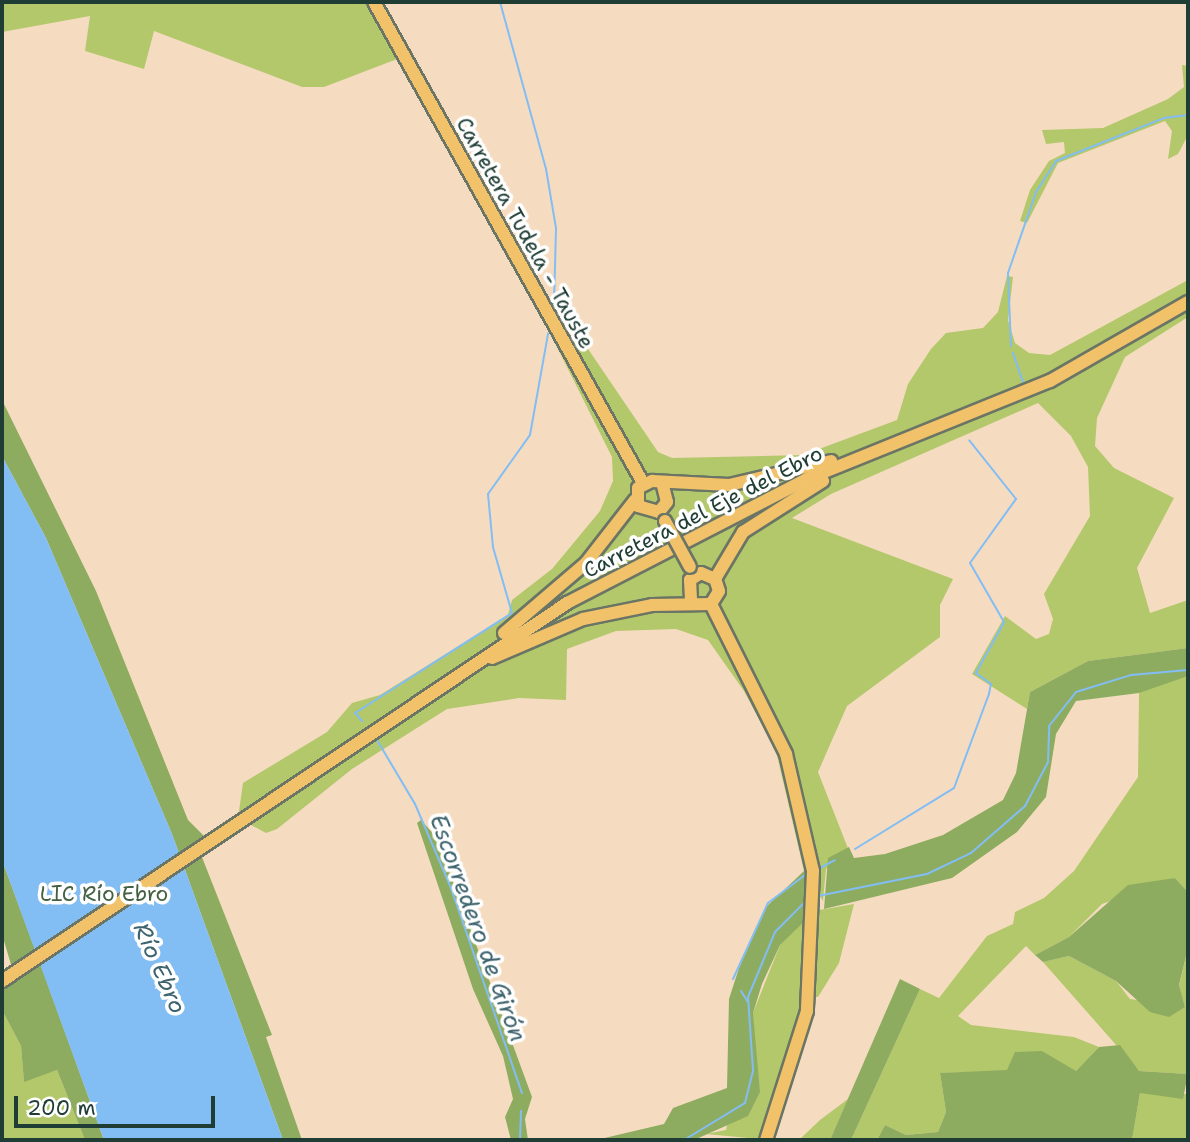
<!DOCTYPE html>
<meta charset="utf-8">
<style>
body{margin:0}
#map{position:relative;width:1190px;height:1142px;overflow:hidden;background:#f5dcc1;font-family:"Shantell Sans",sans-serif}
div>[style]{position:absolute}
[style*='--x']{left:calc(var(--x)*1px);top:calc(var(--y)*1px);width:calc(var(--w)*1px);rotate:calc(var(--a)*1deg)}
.green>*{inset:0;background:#b3c76b}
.forest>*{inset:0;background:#8eac5f}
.water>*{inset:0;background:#82bdf4}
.stream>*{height:2px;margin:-1px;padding:0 1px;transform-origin:1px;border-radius:1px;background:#82bdf4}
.roads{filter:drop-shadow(2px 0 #6a7565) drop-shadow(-2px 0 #6a7565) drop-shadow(0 2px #6a7565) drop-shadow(0 -2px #6a7565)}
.primary>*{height:12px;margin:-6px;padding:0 6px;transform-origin:6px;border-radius:6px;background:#f2c26a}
.bridges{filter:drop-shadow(2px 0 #6a7565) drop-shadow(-2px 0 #6a7565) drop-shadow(0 2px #6a7565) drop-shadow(0 -2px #6a7565)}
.primary-bridge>*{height:12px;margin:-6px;padding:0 6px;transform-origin:6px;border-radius:6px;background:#f2c26a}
span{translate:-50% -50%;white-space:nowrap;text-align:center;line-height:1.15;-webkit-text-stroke:7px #fff;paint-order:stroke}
.street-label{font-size:21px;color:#1f3d34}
.park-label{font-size:21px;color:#446042}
.water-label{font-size:23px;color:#3d636e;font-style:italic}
.frame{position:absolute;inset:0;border:4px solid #1f3d34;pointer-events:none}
.scale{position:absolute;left:14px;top:1096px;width:201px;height:32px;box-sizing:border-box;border:4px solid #1f3d34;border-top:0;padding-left:9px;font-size:21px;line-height:24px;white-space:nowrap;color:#1f3d34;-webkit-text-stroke:5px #fff;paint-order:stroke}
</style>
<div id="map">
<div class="green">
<div style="clip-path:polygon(2px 2px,374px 2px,405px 56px,324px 87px,302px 87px,154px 31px,144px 69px,85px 51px,90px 16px,2px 32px)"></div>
<div style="clip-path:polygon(1182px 65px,1188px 66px,1188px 135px,1178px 154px,1168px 159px,1172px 131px,1165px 121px,1058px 163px,1027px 223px,1020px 221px,1030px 190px,1049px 161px,1065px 153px,1064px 142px,1046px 144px,1042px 130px,1103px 128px,1168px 99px,1184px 87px)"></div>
<div style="clip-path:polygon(1007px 276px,1013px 277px,1008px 320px,1015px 343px,1029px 353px,1050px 355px,1188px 280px,1188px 317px,1125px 357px,1097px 418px,1095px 446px,1114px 468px,1174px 498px,1137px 568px,1150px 613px,1188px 600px,1188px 648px,1088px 661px,1030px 692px,1027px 709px,972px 674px,1005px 616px,1036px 639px,1049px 634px,1053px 619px,1044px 594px,1090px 516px,1088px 467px,1071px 436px,1038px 403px,831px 494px,792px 518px,953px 579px,940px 605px,940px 637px,847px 706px,818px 772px,851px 856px,826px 869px,823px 901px,804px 871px,776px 751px,744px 691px,708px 640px,676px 629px,616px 631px,567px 649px,566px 700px,519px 698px,447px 709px,352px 769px,277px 829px,266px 833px,238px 818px,243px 783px,327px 732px,352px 703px,380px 695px,508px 615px,512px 600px,552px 569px,600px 511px,613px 481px,612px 457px,555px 343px,562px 334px,582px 340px,658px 452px,672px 458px,803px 455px,897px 420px,908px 384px,931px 349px,946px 333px,983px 328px,998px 312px)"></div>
<div style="clip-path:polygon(1188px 676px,1188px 892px,1175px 878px,1102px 904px,1069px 937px,1035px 955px,1026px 946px,958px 1016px,971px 1025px,1074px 1037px,1099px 1047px,1076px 1071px,940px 1073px,946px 1112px,938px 1132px,906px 1135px,885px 1125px,877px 1140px,851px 1140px,920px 989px,939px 998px,987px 936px,1013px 924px,1015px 912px,1044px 898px,1074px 871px,1138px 777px,1139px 693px,1167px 678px)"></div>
<div style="clip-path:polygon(854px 904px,839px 963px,818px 997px,806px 997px,802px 1005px,768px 1140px,706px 1134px,726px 1130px,753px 1013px,780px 945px,808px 912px)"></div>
<div style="clip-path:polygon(1188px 948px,1188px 1074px,1139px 1071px,1043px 962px,1069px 956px,1116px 981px,1130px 999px,1185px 1007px,1179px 986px)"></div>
<div style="clip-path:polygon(2px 1010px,21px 1046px,24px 1081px,57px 1070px,85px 1140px,2px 1140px)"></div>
<div style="clip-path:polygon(1140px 1093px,1188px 1094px,1188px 1140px,1132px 1140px)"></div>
<div style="clip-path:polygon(848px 1099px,830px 1140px,799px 1140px,820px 1120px)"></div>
</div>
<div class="forest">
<div style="clip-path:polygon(2px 400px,96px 591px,188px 820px,206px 838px,198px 847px,272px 1035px,266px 1037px,302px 1140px,283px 1140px,172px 834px,46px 538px,2px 456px)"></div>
<div style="clip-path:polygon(1188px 648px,1188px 676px,1139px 693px,1076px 701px,1056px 734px,1046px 797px,1017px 832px,952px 878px,824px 909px,828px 858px,849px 847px,854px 858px,885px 854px,943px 835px,1003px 800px,1016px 773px,1030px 692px,1088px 661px)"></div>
<div style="clip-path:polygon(421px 820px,437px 838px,532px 1097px,525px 1119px,528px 1140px,511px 1140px,505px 1117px,513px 1099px,503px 1056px,473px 989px,417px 823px)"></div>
<div style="clip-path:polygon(2px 860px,40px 963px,104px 1140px,85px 1140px,57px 1070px,24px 1082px,21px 1046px,2px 1010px,2px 976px,12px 968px,2px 934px)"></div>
<div style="clip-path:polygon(804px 871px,812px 877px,816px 910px,780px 945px,762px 984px,753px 1013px,760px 1092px,748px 1116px,694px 1140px,596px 1140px,664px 1124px,673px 1108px,727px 1088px,729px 999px,739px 968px,766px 907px)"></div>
<div style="clip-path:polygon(1175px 878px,1188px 892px,1188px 948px,1179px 985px,1185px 1007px,1169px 1017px,1150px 1012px,1116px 981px,1069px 956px,1043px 962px,1035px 955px,1069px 937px,1128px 885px)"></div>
<div style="clip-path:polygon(900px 979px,920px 989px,851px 1140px,830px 1140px)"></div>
<div style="clip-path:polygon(1120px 1045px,1139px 1071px,1188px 1074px,1183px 1099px,1140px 1093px,1132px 1140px,877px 1140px,885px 1125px,906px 1135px,938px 1132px,946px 1112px,940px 1073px,1007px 1070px,1015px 1052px,1042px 1051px,1076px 1071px,1099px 1047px)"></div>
</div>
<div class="water">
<div style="clip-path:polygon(2px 456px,46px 538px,172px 834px,283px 1140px,104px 1140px,2px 860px)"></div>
</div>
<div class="stream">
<div style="--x:500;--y:2;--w:173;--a:74.6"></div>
<div style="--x:546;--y:169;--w:60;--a:80.4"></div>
<div style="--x:556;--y:228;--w:79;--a:91.5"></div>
<div style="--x:1011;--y:346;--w:73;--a:-92.4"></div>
<div style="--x:1008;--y:273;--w:86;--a:-70.9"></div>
<div style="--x:1036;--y:192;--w:37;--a:-57"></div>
<div style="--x:1056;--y:161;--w:116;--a:-21.7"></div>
<div style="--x:1164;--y:118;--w:24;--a:-7"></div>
<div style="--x:1013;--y:353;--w:31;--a:71"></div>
<div style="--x:362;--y:721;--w:11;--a:-131"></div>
<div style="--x:355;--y:713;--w:186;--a:-32.5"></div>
<div style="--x:512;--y:613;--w:69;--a:-106.1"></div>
<div style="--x:493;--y:547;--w:53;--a:-95.4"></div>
<div style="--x:488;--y:494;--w:72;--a:-54.6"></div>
<div style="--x:530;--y:435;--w:103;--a:-79.9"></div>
<div style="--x:377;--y:740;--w:74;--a:59.3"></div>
<div style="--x:415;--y:804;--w:91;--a:66.8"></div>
<div style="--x:451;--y:888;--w:217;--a:70.9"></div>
<div style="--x:855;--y:849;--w:116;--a:-31.6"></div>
<div style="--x:954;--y:788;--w:100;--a:-69.6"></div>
<div style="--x:989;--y:694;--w:10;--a:-79"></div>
<div style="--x:991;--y:684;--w:19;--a:-144"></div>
<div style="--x:976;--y:673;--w:58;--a:-61.2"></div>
<div style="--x:1004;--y:622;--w:68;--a:-120"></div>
<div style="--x:970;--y:563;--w:79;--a:-54.3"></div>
<div style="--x:1016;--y:499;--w:75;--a:-128.5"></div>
<div style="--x:818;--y:869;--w:19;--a:-28"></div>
<div style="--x:818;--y:896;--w:111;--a:-11.4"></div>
<div style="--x:927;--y:874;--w:49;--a:-25.5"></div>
<div style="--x:971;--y:853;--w:72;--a:-41"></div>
<div style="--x:1025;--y:806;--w:50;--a:-62.4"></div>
<div style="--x:1048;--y:762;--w:36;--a:-88"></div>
<div style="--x:1049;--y:726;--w:43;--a:-51.5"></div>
<div style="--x:1076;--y:692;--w:58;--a:-17.2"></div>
<div style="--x:1131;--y:675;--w:57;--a:-5"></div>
<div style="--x:733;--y:979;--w:84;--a:-65.3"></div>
<div style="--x:768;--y:903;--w:46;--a:-37.1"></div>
<div style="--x:741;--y:991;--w:13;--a:58"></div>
<div style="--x:520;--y:1140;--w:29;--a:-88"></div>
<div style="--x:684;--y:1140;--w:71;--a:-31.2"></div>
<div style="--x:745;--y:1103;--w:34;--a:-76"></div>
<div style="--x:753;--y:1070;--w:73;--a:-93.9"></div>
<div style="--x:748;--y:997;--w:70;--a:-67.4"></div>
<div style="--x:775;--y:932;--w:44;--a:-45"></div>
</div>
<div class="roads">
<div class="primary">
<div style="--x:374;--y:2;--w:551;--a:60.78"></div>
<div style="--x:663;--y:486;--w:16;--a:76"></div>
<div style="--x:667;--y:502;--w:13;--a:129"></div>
<div style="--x:659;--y:512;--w:22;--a:-164"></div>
<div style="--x:638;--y:506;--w:18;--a:-90"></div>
<div style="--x:638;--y:488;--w:16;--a:-27"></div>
<div style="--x:652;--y:481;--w:77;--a:3"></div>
<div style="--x:729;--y:485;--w:105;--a:-13.2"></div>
<div style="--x:715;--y:579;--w:55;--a:-59.2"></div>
<div style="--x:743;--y:532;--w:95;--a:-32.5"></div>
<div style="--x:711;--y:604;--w:168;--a:63.4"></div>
<div style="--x:786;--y:754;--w:120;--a:77"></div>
<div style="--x:813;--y:871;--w:140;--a:92.5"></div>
<div style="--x:807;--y:1011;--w:135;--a:107.6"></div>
<div style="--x:504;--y:633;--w:108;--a:-40.5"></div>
<div style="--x:586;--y:563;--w:80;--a:-52.1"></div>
<div style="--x:492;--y:658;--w:99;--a:-23.2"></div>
<div style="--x:583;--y:619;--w:70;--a:-11.5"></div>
<div style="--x:652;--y:605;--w:59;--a:-1"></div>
<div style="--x:711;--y:604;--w:15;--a:-58"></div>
<div style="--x:719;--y:591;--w:13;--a:-108"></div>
<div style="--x:715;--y:579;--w:15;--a:-157"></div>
<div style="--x:701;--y:573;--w:13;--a:148"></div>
<div style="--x:690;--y:580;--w:21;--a:87"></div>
<div style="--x:2;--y:981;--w:680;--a:-33.78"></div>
<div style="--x:567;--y:603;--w:270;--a:-27.3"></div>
<div style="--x:807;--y:479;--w:262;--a:-22"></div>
<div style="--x:1050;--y:381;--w:159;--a:-29.8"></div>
</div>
</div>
<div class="bridges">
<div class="primary-bridge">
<div style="--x:665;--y:521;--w:52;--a:61.5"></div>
</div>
</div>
<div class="street-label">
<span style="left:525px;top:233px;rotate:61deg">Carretera Tudela - Tauste</span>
<span style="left:703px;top:512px;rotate:-27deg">Carretera del Eje del Ebro</span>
</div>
<div class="park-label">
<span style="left:104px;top:894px">LIC Río Ebro</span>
</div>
<div class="water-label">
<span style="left:478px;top:928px;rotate:70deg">Escorredero de Girón</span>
<span style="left:160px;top:968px;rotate:66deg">Río Ebro</span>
</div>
<div class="frame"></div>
<div class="scale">200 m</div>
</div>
